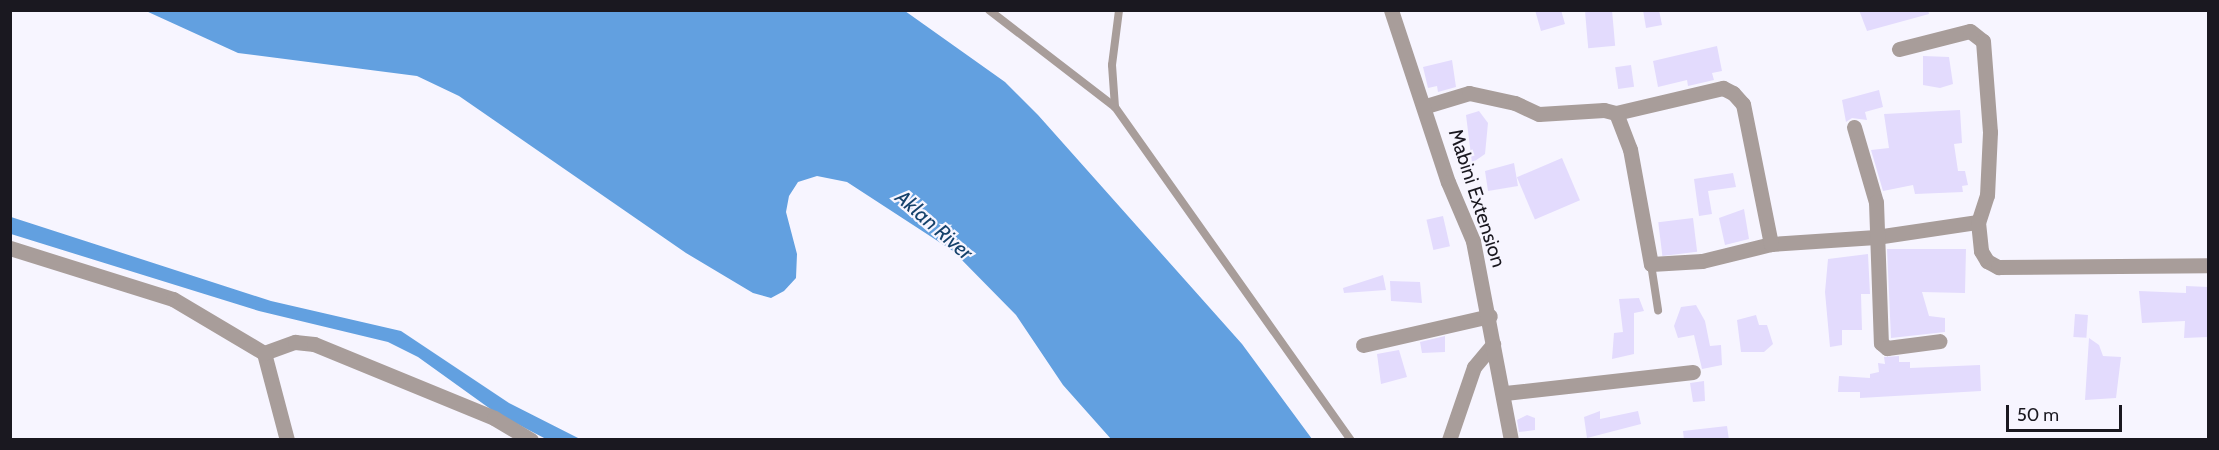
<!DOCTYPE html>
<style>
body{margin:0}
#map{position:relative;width:2219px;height:450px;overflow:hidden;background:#f7f5ff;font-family:Cabin,sans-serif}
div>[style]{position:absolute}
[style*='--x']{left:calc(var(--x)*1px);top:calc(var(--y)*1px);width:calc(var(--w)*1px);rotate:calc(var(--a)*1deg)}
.water>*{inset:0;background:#62a0e0}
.building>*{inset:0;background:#e3dbfd;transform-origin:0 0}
.service>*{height:8px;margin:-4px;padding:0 4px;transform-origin:4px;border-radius:4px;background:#a89d9a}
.minor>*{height:15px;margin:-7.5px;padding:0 7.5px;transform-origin:7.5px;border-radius:7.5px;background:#a89d9a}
.tertiary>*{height:15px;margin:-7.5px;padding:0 7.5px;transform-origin:7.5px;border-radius:7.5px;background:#a89d9a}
span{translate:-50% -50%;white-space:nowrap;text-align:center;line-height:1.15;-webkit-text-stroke:4.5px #f7f5ff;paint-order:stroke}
.street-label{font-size:20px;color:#1a1820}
.water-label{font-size:21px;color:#16426c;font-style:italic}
.frame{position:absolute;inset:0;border:12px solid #1a1820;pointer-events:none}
.scale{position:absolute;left:2006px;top:405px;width:116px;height:27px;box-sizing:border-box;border:3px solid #1a1820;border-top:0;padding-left:8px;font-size:18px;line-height:21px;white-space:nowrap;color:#1a1820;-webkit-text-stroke:4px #f7f5ff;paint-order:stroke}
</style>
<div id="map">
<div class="water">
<div style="clip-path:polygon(146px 11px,905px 11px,1005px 82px,1038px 115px,1242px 344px,1312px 439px,1111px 439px,1063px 385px,1016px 315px,953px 251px,847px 182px,817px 176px,798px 182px,789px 196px,786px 212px,797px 254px,796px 278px,784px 291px,771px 298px,753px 293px,686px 253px,459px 96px,417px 76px,238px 53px)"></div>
<div style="clip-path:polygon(11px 217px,271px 301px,401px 331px,509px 403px,580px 439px,546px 439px,496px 413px,418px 357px,388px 342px,259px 311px,11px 234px)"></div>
</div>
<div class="building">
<div style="clip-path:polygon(1535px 10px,1561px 10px,1565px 24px,1541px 31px)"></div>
<div style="left:1612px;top:10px;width:36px;height:27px;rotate:85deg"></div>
<div style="clip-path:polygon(1643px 10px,1659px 10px,1662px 25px,1646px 28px)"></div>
<div style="clip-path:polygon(1859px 10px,1928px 10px,1929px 14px,1867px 31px)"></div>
<div style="clip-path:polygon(1717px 46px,1722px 71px,1712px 73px,1714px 80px,1688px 86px,1687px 80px,1658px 87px,1653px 61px)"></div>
<div style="clip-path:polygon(1923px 56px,1949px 57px,1953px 84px,1940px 88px,1923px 85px)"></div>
<div style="clip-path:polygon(1452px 60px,1456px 87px,1438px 92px,1437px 86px,1428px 88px,1423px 67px)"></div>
<div style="left:1631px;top:65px;width:22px;height:16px;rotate:82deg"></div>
<div style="clip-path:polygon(1879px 90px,1883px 107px,1865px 112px,1867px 120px,1852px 118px,1846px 122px,1842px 100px)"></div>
<div style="clip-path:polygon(1960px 110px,1962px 143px,1954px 144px,1958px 171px,1965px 171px,1968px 185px,1962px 186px,1963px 192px,1915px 194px,1913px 185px,1883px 191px,1871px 150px,1889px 148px,1884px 114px)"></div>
<div style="clip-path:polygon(1479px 111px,1488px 123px,1485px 154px,1472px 163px,1466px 115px)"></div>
<div style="left:1562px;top:158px;width:46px;height:49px;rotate:67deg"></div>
<div style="clip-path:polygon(1514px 163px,1518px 186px,1488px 191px,1485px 171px)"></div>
<div style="clip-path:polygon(1733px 173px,1736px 187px,1708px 191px,1712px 214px,1699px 216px,1694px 179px)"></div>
<div style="clip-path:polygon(1744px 209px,1749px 239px,1725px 245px,1719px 218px)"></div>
<div style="left:1443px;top:216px;width:31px;height:17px;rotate:77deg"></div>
<div style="left:1693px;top:218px;width:34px;height:35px;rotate:83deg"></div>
<div style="clip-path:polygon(1887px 249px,1966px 249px,1965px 293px,1922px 292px,1929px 316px,1945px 318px,1945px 332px,1891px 338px)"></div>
<div style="clip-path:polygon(1868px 254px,1870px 294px,1861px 294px,1862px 330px,1842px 330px,1842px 345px,1830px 347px,1825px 292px,1828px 259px)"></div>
<div style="clip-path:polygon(1383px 275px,1386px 290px,1344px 293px,1343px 288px)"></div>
<div style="clip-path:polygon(1390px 281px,1420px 282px,1422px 303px,1391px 301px)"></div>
<div style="clip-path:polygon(2186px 286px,2208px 287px,2208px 337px,2184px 338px,2185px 321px,2142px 323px,2139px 291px,2186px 293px)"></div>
<div style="clip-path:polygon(1639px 298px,1644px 311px,1634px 313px,1634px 354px,1612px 359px,1614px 333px,1623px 332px,1619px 299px)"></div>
<div style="clip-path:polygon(1696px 305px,1705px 321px,1710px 346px,1721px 345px,1722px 365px,1702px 369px,1694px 335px,1678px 338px,1674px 326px,1681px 307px)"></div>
<div style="left:2075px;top:314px;width:13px;height:23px;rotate:4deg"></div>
<div style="clip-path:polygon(1756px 315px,1759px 325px,1767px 325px,1773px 344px,1764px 352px,1741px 352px,1737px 320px)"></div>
<div style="clip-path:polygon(1445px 336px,1445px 352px,1422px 353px,1420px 342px)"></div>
<div style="clip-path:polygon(2089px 338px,2099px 345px,2103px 356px,2121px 357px,2116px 398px,2085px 400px)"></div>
<div style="clip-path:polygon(1399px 350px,1407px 377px,1381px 384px,1377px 354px)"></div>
<div style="clip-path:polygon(1899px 356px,1899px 362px,1910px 362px,1910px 368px,1980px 365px,1981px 391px,1860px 398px,1860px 392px,1838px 392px,1839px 376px,1870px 378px,1870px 374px,1879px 372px,1878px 363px,1885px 364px,1884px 357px)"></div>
<div style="clip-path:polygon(1704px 381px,1705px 401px,1693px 402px,1690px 383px)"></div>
<div style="clip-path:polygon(1600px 411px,1600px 419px,1638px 411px,1641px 424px,1587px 438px,1584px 417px)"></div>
<div style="clip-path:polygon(1527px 415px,1535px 418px,1535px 430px,1519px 432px,1517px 420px)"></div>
<div style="clip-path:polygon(1727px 426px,1729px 440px,1684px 440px,1683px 431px)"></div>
</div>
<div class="service">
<div style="--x:989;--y:10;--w:159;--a:37.6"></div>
<div style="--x:1115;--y:107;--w:408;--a:54.7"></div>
<div style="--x:1115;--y:107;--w:42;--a:-94.1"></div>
<div style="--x:1112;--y:65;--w:55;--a:-82.7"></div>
<div style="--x:1651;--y:264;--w:47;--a:81.3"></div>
</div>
<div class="minor">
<div style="--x:1899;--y:49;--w:73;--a:-14.2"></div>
<div style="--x:1970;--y:31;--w:16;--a:38"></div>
<div style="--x:1983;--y:41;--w:91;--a:85.6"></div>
<div style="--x:1990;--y:132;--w:63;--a:92.7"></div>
<div style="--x:1987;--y:195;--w:28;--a:108"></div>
<div style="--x:1426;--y:106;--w:45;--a:-16.8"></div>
<div style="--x:1469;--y:93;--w:47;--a:12.3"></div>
<div style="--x:1515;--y:103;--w:26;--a:25"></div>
<div style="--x:1539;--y:114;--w:65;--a:-3.5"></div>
<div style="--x:1604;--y:110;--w:12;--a:14"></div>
<div style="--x:1616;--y:113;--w:39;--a:69"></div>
<div style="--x:1630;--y:149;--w:117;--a:79.7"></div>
<div style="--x:1651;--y:264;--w:51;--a:-3.4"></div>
<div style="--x:1702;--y:261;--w:71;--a:-13.8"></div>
<div style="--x:1771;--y:244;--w:105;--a:-3.8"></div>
<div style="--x:1876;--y:237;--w:103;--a:-8.4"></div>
<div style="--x:1978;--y:222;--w:29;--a:84"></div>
<div style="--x:1981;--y:251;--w:12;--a:59"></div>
<div style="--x:1987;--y:261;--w:13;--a:29"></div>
<div style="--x:1998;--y:267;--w:210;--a:-0.5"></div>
<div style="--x:1616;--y:113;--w:110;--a:-13.2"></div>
<div style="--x:1723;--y:88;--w:11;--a:27"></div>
<div style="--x:1733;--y:93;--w:15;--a:48"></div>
<div style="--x:1743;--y:104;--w:143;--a:78.7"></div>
<div style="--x:1854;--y:127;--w:78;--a:73.7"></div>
<div style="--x:1876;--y:202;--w:141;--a:88"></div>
<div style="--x:1881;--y:343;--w:8;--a:40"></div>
<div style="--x:1887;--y:348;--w:53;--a:-7.5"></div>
<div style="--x:10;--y:248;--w:171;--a:17.4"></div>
<div style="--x:173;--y:299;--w:106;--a:30.7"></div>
<div style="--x:264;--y:353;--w:90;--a:75.2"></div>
<div style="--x:1363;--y:345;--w:130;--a:-12.9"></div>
<div style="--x:264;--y:353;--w:33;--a:-20"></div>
<div style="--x:295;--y:342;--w:19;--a:6"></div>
<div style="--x:314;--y:344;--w:195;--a:22.3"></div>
<div style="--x:494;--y:418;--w:43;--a:30.7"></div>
<div style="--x:1505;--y:393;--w:189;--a:-6.4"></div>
<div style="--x:1449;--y:440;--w:77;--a:-71.1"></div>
<div style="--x:1474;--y:367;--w:30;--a:-50"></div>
</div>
<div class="tertiary">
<div style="--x:1391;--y:10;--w:181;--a:71.7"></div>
<div style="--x:1448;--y:182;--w:64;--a:67"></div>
<div style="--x:1473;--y:241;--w:203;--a:79.2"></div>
</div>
<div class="street-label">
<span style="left:1477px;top:198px;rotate:72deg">Mabini Extension</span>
</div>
<div class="water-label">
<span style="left:934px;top:225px;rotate:41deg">Aklan River</span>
</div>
<div class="frame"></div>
<div class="scale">50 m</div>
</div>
